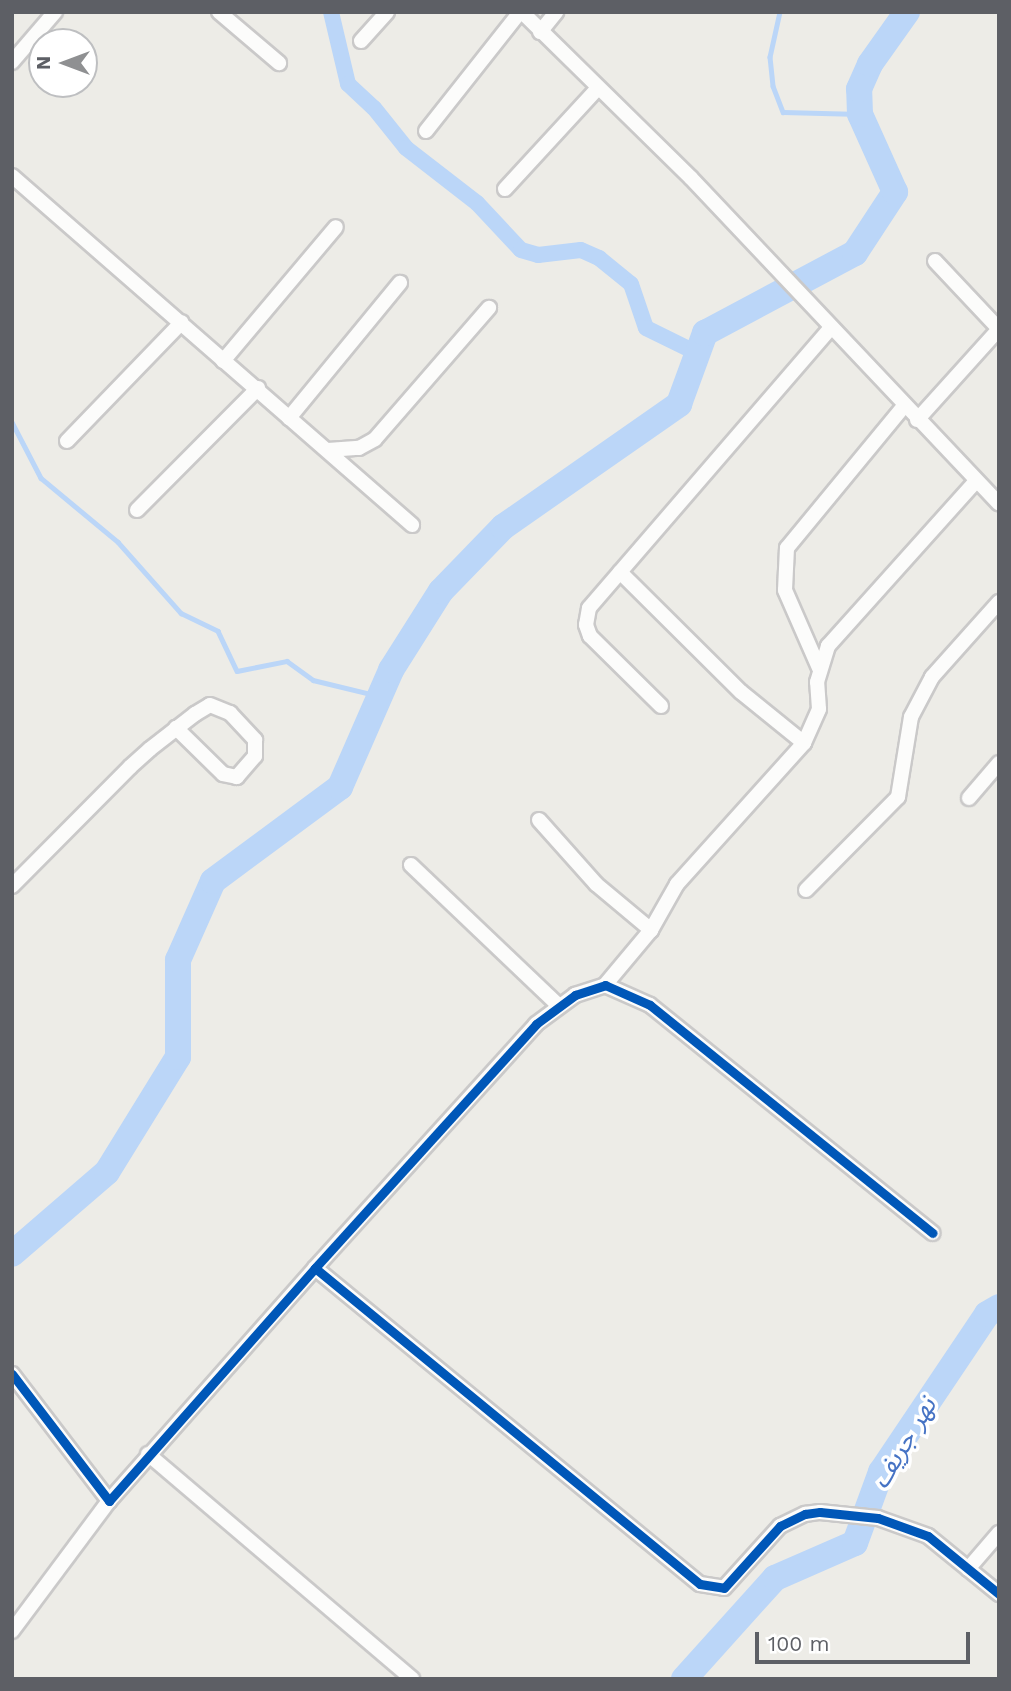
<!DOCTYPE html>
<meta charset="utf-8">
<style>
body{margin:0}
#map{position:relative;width:1011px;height:1691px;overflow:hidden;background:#edece7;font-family:"Work Sans","Noto Sans Arabic",sans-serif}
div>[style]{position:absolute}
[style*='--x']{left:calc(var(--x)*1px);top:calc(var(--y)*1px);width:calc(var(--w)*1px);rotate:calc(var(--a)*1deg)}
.stream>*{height:4.5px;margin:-2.25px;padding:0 2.25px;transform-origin:2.25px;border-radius:2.25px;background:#bbd6f8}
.canal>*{height:16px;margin:-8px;padding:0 8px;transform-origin:8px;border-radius:8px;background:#bbd6f8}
.river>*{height:26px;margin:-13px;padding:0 13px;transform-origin:13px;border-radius:13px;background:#bbd6f8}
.roads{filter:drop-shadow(2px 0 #cac9c9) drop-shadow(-2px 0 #cac9c9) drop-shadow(0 2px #cac9c9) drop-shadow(0 -2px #cac9c9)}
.minor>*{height:14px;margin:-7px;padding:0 7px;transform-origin:7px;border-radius:7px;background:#fcfcfb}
.cycleway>*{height:9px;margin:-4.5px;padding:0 4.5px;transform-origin:4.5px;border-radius:4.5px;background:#0057b8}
span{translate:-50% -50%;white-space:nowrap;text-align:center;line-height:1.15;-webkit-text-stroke:7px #fff;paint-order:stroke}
.water-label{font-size:26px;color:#4673c4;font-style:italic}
.frame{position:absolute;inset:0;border:14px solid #5d5f65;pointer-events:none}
.north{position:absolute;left:28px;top:28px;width:70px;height:70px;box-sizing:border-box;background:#fff;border:2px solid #bebfc1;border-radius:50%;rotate:270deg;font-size:19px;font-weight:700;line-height:28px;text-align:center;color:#5d5f65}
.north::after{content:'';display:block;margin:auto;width:24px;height:32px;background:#8f9092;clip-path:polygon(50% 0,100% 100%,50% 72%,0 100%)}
.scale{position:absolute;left:755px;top:1632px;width:215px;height:32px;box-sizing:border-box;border:4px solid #5d5f65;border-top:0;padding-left:9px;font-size:21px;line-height:24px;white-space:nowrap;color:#5d5f65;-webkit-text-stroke:5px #fff;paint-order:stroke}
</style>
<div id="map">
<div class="stream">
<div style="--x:780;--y:12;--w:46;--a:102.5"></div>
<div style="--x:770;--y:57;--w:29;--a:84"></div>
<div style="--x:773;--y:86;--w:28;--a:69"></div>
<div style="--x:783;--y:112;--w:77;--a:1.5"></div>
<div style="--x:12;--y:422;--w:63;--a:62.6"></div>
<div style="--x:41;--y:478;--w:100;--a:39.7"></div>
<div style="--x:118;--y:542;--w:95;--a:48.4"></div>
<div style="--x:181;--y:613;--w:41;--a:25.9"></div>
<div style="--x:218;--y:631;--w:44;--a:64.6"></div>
<div style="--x:237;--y:671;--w:51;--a:-11.3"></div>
<div style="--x:287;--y:661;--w:32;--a:36"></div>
<div style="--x:313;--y:680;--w:68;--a:13.6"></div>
</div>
<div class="canal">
<div style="--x:331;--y:12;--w:74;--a:76.7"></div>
<div style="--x:348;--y:84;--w:35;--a:43"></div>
<div style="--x:374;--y:108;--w:51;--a:51.3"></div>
<div style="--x:406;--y:148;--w:90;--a:37.8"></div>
<div style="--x:477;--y:203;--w:64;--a:46.9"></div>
<div style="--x:521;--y:250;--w:18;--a:16"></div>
<div style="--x:538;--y:255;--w:43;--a:-6.6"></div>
<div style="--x:581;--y:250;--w:20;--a:24"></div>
<div style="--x:599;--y:258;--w:41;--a:39.1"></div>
<div style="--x:631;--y:284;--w:46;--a:71.2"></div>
<div style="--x:646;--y:328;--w:57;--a:26.1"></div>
</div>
<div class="river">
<div style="--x:12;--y:1254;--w:125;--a:-40.8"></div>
<div style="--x:107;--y:1172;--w:135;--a:-58.3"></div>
<div style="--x:178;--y:1057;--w:97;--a:-90"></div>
<div style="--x:178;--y:960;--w:86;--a:-66.1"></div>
<div style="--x:213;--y:881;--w:158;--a:-36.5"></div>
<div style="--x:340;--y:787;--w:128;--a:-66.4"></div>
<div style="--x:391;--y:670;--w:93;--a:-57.7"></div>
<div style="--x:441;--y:591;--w:89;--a:-45.9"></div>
<div style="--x:503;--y:527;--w:215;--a:-34.9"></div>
<div style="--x:679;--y:404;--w:76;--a:-69.9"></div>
<div style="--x:705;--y:333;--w:170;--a:-28.1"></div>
<div style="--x:855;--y:253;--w:73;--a:-56.7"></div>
<div style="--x:895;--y:192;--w:85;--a:-114.2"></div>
<div style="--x:860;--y:114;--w:25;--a:-92"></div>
<div style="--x:859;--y:89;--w:27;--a:-66"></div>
<div style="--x:870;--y:64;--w:64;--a:-54.6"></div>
<div style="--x:684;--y:1679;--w:136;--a:-48"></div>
<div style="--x:775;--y:1578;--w:87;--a:-23.6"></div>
<div style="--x:855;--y:1543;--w:76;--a:-69.9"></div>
<div style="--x:881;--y:1472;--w:190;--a:-56.1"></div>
<div style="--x:987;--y:1314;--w:14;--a:-30"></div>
</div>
<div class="roads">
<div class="minor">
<div style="--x:219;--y:12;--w:79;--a:40.4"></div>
<div style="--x:522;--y:12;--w:237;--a:44.5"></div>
<div style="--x:691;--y:178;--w:448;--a:46.6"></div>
<div style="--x:540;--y:32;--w:26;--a:-51"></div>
<div style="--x:361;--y:41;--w:39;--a:-48"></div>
<div style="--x:12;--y:62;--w:66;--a:-49.3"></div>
<div style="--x:426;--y:131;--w:152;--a:-51.7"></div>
<div style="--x:12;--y:176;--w:531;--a:41.1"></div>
<div style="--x:505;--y:189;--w:136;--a:-47.4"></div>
<div style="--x:935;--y:261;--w:93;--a:46.7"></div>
<div style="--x:223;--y:361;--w:175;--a:-49.9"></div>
<div style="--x:289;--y:418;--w:175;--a:-50.6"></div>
<div style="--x:917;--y:420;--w:122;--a:-48"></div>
<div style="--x:67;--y:441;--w:165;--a:-46"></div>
<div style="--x:328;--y:450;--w:31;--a:-4"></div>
<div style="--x:359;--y:448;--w:18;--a:-29"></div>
<div style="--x:375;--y:439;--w:174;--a:-49"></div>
<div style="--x:137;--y:510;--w:172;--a:-45.2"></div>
<div style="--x:620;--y:572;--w:170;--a:44.8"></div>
<div style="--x:741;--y:692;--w:81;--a:39"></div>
<div style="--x:819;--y:668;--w:85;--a:-113.6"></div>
<div style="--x:785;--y:590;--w:42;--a:-87.3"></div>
<div style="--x:787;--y:548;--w:184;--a:-50.5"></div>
<div style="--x:661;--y:706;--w:100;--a:-135.4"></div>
<div style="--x:590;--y:636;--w:12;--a:-110"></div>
<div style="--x:586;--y:625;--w:17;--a:-80"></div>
<div style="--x:589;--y:608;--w:369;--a:-49.2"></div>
<div style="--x:969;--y:798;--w:46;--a:-49.4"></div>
<div style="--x:539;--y:820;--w:86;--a:48.3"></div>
<div style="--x:596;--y:884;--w:72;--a:39.9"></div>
<div style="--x:411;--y:865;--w:204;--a:43.6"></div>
<div style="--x:12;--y:886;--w:168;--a:-45.2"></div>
<div style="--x:130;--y:767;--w:27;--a:-42"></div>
<div style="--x:150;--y:749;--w:57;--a:-37.9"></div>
<div style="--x:195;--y:714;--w:17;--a:-31"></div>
<div style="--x:210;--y:705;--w:22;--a:22"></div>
<div style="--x:230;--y:713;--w:37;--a:47"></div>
<div style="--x:255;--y:740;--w:16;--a:90"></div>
<div style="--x:255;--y:756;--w:28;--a:131"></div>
<div style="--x:237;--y:777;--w:14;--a:-168"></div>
<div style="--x:223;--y:774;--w:66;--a:-135.6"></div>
<div style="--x:806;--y:890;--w:131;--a:-45.3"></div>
<div style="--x:898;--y:797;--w:81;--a:-80.8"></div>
<div style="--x:911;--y:717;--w:45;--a:-62.3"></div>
<div style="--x:932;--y:677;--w:101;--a:-48.2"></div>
<div style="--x:605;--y:985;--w:72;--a:-50.1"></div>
<div style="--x:651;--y:930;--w:53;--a:-60.5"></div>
<div style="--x:677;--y:884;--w:190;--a:-48"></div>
<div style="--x:804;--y:743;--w:37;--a:-66"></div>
<div style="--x:819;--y:709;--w:27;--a:-94"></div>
<div style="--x:817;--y:682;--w:38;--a:-73"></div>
<div style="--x:828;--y:646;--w:222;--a:-48.1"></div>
<div style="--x:315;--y:1268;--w:329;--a:-47.8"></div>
<div style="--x:536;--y:1024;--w:49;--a:-36.6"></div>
<div style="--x:575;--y:995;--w:32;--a:-18"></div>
<div style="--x:605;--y:985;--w:49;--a:24"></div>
<div style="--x:650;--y:1005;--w:363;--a:38.9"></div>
<div style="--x:12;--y:1374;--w:160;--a:52.6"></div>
<div style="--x:109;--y:1501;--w:311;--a:-48.5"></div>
<div style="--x:315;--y:1268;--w:498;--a:39.4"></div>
<div style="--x:700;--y:1584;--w:24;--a:9"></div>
<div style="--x:724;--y:1588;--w:84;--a:-47.9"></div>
<div style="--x:780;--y:1526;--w:28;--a:-26"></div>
<div style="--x:805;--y:1514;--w:15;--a:-8"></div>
<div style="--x:820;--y:1512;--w:58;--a:5.9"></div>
<div style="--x:878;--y:1518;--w:53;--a:19.8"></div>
<div style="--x:928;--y:1536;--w:92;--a:39.2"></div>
<div style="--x:148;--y:1454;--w:347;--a:40.4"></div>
<div style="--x:968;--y:1569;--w:48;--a:-49.3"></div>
<div style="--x:12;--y:1631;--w:162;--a:-53.3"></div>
</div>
</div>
<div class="cycleway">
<div style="--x:315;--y:1268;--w:329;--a:-47.8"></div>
<div style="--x:536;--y:1024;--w:49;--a:-36.6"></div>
<div style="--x:575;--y:995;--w:32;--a:-18"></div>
<div style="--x:605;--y:985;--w:49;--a:24"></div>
<div style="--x:650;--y:1005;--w:363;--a:38.9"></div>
<div style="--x:12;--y:1374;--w:160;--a:52.6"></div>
<div style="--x:109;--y:1501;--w:311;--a:-48.5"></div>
<div style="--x:315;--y:1268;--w:498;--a:39.4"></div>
<div style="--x:700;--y:1584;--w:24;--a:9"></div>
<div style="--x:724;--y:1588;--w:84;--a:-47.9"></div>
<div style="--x:780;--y:1526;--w:28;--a:-26"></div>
<div style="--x:805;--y:1514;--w:15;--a:-8"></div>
<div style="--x:820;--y:1512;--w:58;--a:5.9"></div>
<div style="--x:878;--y:1518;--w:53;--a:19.8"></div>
<div style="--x:928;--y:1536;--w:92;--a:39.2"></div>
</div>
<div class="water-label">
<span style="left:904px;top:1443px;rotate:-59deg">نهر جريف</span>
</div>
<div class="frame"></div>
<div class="north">N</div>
<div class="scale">100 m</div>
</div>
